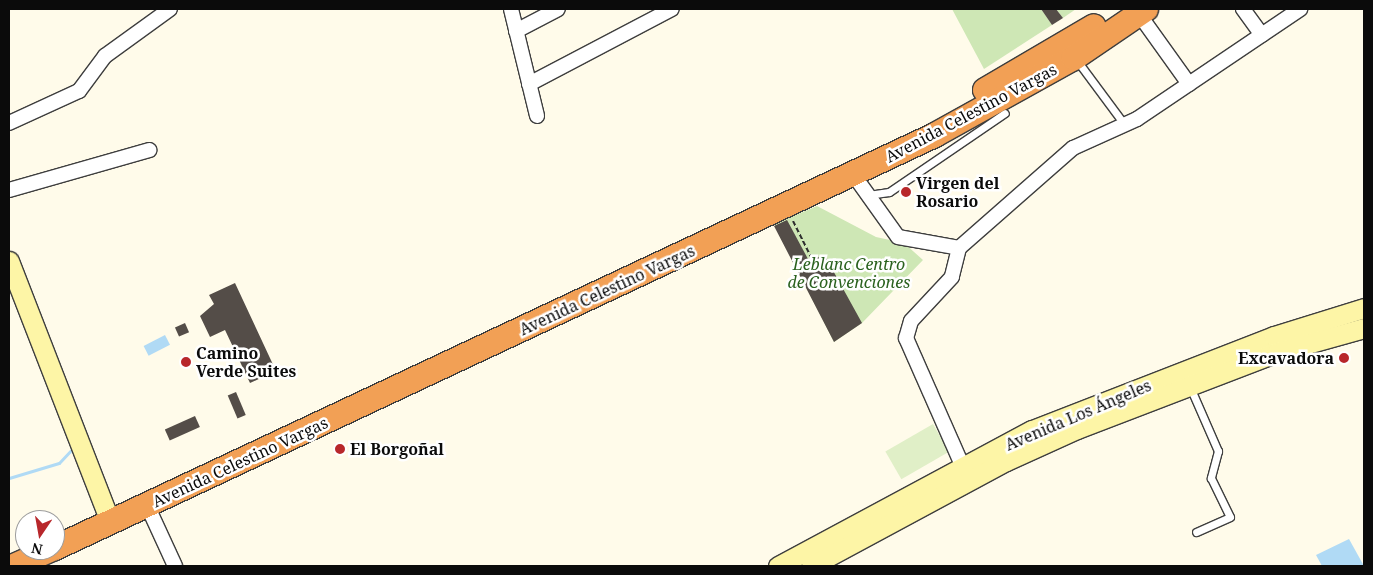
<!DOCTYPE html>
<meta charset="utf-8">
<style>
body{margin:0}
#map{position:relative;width:1373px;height:575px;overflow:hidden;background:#fffbea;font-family:"Noto Serif",serif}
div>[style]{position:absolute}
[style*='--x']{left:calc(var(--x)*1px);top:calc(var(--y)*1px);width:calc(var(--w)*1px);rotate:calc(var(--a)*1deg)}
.green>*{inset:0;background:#cee7b5}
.pitch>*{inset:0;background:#e0efc7;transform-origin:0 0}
.water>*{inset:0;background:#b0daf5;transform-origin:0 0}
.stream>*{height:3px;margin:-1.5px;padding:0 1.5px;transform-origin:1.5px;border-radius:1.5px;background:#b0daf5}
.building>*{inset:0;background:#544d48;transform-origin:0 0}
.path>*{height:2px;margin-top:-1px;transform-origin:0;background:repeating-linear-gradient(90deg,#2d2d2d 0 5px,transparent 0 7.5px)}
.roads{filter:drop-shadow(1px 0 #3e3e3e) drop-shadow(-1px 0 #3e3e3e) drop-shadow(0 1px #3e3e3e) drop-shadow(0 -1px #3e3e3e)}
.lane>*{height:7px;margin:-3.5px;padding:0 3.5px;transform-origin:3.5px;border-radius:3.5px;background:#fff}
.street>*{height:14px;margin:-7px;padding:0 7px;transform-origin:7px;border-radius:7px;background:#fff}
.secondary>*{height:19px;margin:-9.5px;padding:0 9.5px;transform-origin:9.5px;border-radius:9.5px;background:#fdf5a6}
.highway>*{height:24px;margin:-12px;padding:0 12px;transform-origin:12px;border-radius:12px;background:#f2a055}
.dots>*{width:14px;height:14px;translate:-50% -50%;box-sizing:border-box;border:2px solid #fff;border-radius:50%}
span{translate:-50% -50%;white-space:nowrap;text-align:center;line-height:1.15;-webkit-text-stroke:5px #fff;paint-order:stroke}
.street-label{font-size:16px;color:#0b0b0b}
.poi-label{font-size:16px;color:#0b0b0b;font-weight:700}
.left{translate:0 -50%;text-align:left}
.right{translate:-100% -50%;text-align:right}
.park-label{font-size:16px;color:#2a611e;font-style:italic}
.frame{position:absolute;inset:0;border:10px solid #0b0b0b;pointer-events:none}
.north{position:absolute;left:15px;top:510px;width:50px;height:50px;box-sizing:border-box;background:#fff;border:1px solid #9d9d9d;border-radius:50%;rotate:192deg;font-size:14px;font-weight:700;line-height:20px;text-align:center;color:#0b0b0b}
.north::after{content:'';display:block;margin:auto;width:18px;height:22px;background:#b8272b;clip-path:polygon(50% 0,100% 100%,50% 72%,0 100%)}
</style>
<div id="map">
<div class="green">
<div style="clip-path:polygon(952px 9px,1041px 9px,1052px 25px,984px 69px)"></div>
<div style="clip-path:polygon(1056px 9px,1076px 9px,1063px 18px)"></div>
<div style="clip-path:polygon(817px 206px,876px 237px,904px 243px,923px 260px,862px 323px,834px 342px,774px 224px)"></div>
</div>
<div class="pitch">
<div style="left:933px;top:424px;width:32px;height:55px;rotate:60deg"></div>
</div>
<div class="water">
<div style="left:165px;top:335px;width:11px;height:24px;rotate:63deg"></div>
<div style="clip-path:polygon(1349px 539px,1364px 566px,1322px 566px,1316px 555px)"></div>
</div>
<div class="stream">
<div style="--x:9;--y:478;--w:52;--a:-16.7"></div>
<div style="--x:59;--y:463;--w:22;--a:-47"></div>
</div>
<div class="building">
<div style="clip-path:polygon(1041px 9px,1056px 9px,1063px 18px,1052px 25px)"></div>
<div style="clip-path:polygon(787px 220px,808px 259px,825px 256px,862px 323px,834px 342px,774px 226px)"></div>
<div style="clip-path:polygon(235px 283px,276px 371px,250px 383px,225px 330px,210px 337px,200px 316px,214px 304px,209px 295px)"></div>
<div style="left:185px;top:323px;width:10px;height:11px;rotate:66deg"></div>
<div style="left:236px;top:392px;width:25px;height:9px;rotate:67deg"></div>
<div style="left:195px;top:416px;width:12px;height:33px;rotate:66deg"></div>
</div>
<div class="path">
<div style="--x:793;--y:221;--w:40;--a:63.4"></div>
</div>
<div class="roads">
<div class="lane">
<div style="--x:1081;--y:66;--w:72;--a:53.4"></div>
<div style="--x:868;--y:195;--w:21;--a:-8"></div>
<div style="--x:889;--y:192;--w:140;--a:-34.3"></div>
<div style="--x:1190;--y:387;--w:70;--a:66.4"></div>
<div style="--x:1218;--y:451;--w:28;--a:105"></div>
<div style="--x:1211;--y:478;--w:43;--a:64"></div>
<div style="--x:1230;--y:517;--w:37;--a:156"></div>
</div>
<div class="street">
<div style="--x:511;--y:9;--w:110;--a:76.3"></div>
<div style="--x:1243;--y:9;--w:32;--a:54"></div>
<div style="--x:1136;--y:10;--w:91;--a:54.4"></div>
<div style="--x:516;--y:31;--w:47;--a:-27.6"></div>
<div style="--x:529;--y:84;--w:161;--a:-27.7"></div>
<div style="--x:9;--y:123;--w:77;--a:-24.6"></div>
<div style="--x:79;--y:91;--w:44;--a:-53.4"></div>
<div style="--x:105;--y:56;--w:80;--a:-35.9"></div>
<div style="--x:853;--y:174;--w:77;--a:54.5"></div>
<div style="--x:898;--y:237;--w:62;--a:10.2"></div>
<div style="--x:9;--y:190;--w:146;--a:-15.9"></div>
<div style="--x:959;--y:248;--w:152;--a:-41.3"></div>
<div style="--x:1073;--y:148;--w:70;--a:-24.4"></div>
<div style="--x:1137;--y:119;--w:197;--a:-34"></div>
<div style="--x:959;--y:248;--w:30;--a:104"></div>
<div style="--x:952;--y:277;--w:60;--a:133"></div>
<div style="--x:911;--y:321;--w:18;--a:106"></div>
<div style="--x:906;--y:338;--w:141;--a:66.2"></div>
<div style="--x:147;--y:505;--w:67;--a:65.3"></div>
</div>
<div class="secondary">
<div style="--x:9;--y:261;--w:280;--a:68.8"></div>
<div style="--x:778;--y:566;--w:288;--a:-28.2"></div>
<div style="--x:1032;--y:430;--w:260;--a:-21.2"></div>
<div style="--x:1274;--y:336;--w:94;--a:-17.3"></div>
<div style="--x:811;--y:566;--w:221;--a:-28.3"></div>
<div style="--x:1006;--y:461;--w:78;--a:-24.3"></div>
<div style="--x:1077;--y:429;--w:215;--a:-21"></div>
<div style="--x:1278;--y:352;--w:89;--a:-15.6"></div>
</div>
<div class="highway">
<div style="--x:985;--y:90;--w:126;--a:-30.4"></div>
<div style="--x:55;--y:548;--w:972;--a:-25.14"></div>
<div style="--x:935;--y:135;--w:159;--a:-29"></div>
<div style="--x:1074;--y:58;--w:87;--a:-34.2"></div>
<div style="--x:14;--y:566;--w:39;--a:-24"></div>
</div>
</div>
<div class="dots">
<div style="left:906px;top:192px;background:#b8272b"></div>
<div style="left:1344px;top:358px;background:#b8272b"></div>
<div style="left:186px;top:362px;background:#b8272b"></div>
<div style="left:340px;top:449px;background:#b8272b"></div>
</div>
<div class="street-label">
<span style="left:971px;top:113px;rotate:-28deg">Avenida Celestino Vargas</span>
<span style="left:607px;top:290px;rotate:-25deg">Avenida Celestino Vargas</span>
<span style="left:1078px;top:415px;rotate:-23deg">Avenida Los Ángeles</span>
<span style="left:240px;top:462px;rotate:-25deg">Avenida Celestino Vargas</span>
</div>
<div class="poi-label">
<span class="left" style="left:916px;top:192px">Virgen del<br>Rosario</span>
<span class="left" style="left:196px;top:362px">Camino<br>Verde Suites</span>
<span class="right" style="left:1334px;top:358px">Excavadora</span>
<span class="left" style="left:350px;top:449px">El Borgoñal</span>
</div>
<div class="park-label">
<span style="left:849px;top:273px">Leblanc Centro<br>de Convenciones</span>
</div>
<div class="frame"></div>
<div class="north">N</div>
</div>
